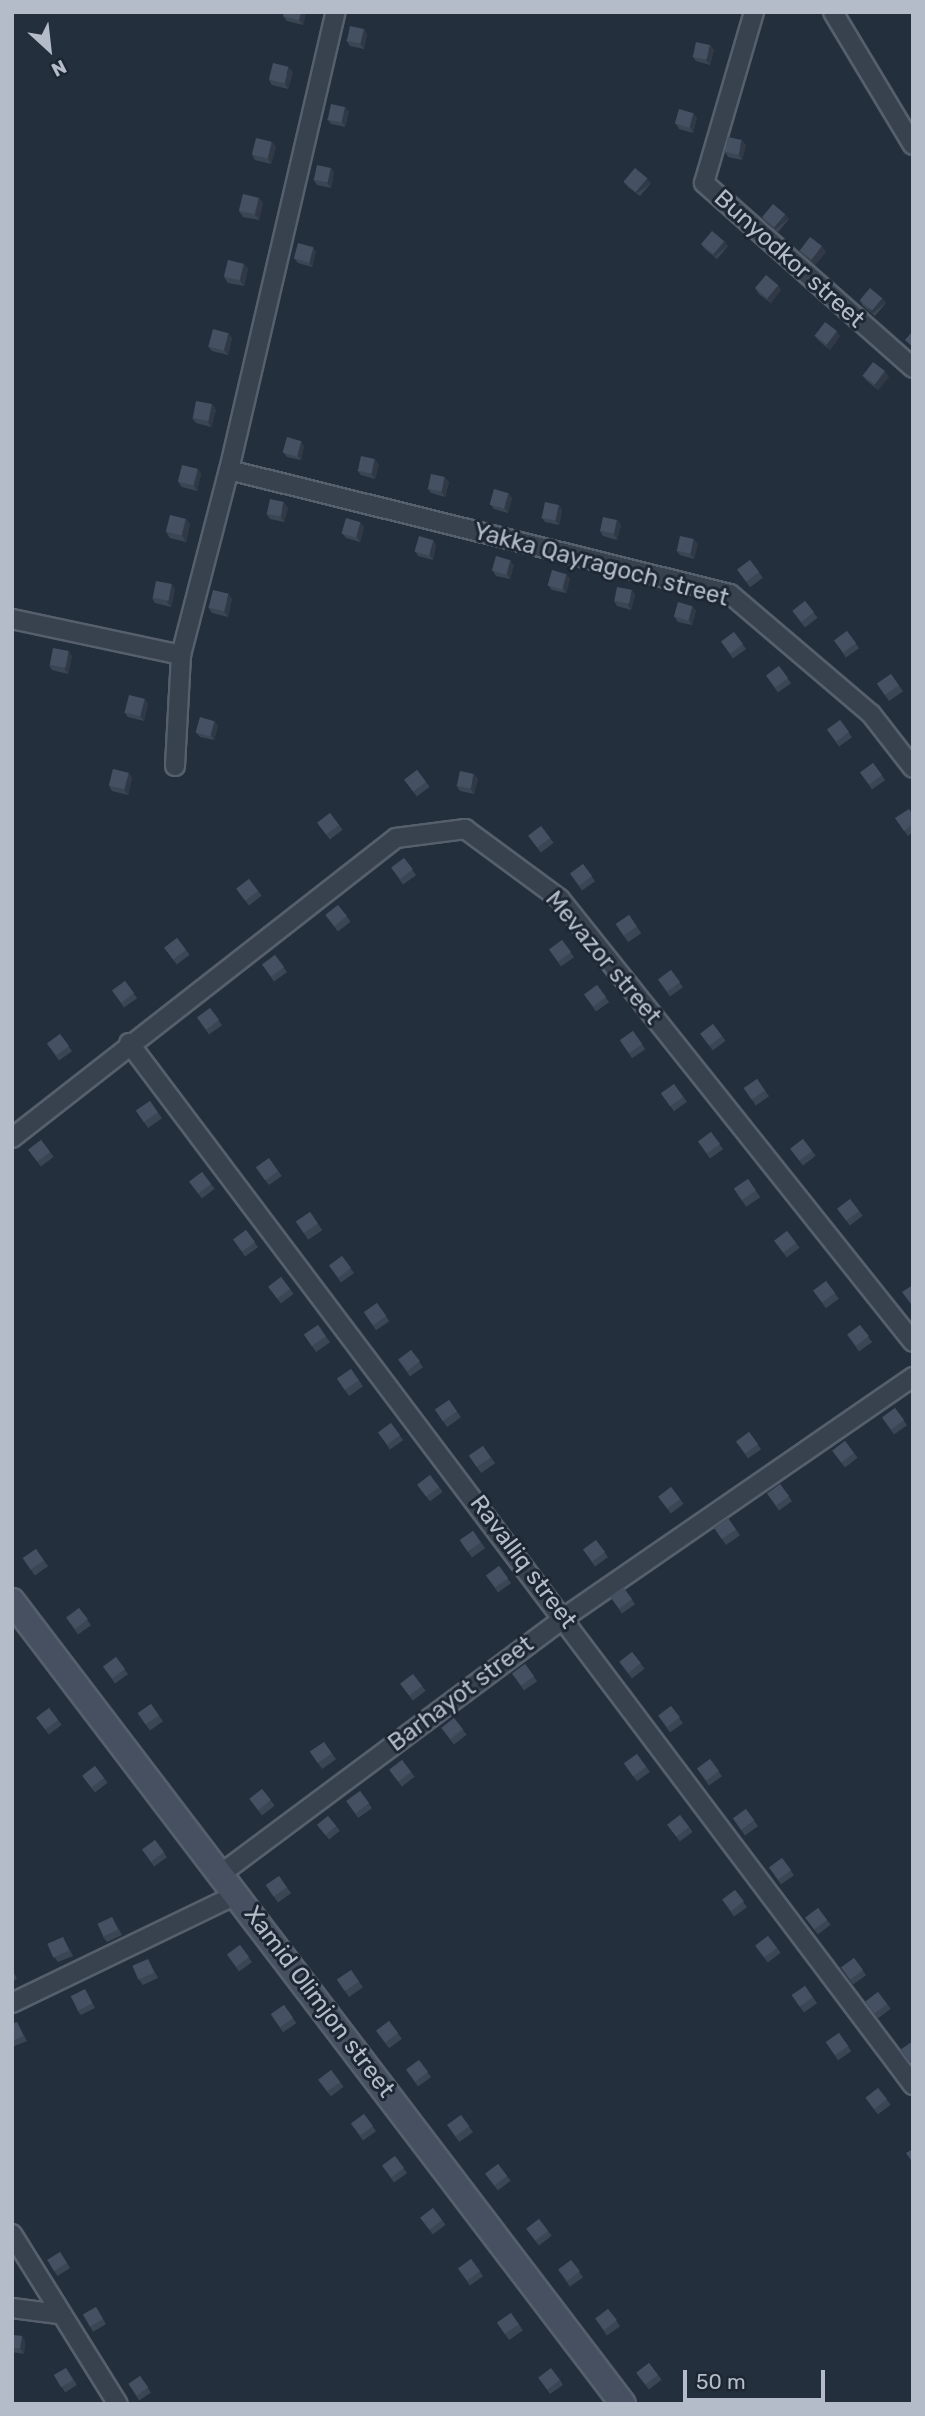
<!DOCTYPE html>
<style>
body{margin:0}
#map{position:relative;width:925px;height:2416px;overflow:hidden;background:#242f3e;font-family:Rubik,sans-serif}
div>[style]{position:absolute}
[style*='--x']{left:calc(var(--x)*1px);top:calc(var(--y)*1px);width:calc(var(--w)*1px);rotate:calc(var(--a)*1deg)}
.roads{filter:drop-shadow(2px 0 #565f6c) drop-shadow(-2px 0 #565f6c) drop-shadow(0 2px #565f6c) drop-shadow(0 -2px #565f6c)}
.minor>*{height:18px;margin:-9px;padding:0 9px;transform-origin:9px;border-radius:9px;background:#38414e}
.secondary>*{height:24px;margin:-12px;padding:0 12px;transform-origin:12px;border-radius:12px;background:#465061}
.wall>*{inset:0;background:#3b4654;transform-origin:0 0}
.shaded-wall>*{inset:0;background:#303945;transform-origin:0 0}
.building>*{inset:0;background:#455162;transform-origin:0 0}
span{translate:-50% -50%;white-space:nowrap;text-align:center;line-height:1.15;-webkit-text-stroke:6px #1d2633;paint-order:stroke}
.street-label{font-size:24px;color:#b4bcc9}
.frame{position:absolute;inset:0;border:14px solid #b4bcc9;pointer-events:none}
.north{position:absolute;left:14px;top:14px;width:70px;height:70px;-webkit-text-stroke:5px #1d2633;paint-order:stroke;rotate:153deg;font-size:19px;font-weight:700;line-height:28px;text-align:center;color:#b4bcc9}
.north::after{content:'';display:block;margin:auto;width:24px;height:32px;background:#b4bcc9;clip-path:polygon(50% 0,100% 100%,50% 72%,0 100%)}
.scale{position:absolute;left:683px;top:2370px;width:142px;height:32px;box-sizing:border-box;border:4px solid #b4bcc9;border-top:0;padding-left:9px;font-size:21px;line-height:24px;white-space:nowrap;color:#b4bcc9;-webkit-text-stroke:5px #1d2633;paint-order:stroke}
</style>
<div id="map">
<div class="roads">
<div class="minor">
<div style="--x:754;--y:12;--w:178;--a:106.3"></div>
<div style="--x:704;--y:183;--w:279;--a:41.5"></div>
<div style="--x:833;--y:12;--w:155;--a:59"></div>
<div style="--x:229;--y:470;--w:516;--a:13.9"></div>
<div style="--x:730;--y:594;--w:185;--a:40.4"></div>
<div style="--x:871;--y:714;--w:68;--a:52.1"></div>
<div style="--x:12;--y:619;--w:173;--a:12"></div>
<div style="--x:175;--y:766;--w:111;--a:-86.9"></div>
<div style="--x:181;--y:655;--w:191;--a:-75.5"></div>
<div style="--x:229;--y:470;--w:470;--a:-76.9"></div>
<div style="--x:129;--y:1043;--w:1304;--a:53.04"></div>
<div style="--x:12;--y:1138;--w:487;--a:-38"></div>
<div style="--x:396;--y:838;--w:70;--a:-7.4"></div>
<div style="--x:465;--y:829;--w:118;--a:36.4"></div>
<div style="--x:560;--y:899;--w:566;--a:51.45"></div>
<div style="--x:222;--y:1873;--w:428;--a:-36.7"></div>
<div style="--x:565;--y:1617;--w:423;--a:-34.6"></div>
<div style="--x:12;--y:2003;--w:250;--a:-25.8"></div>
<div style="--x:12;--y:2234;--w:200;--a:58.1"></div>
<div style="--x:12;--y:2308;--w:47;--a:7.3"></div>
</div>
<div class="secondary">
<div style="--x:12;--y:1601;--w:1009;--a:52.73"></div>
</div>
</div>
<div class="wall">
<div style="clip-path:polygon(284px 12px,306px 12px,303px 25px,287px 21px,283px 16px)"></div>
<div style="clip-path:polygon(364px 29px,367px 34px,364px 49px,350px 46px,346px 40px)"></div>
<div style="clip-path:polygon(710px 45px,714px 50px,710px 65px,696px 61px,692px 56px)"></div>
<div style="clip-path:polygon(293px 72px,288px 89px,272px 85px,269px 80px)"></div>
<div style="clip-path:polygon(345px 107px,349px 112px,345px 127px,331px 124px,327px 119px)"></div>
<div style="clip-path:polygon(693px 113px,697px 118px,693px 133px,679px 129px,676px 124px)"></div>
<div style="clip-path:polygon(272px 142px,276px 147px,271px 164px,255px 160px,252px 155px)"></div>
<div style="clip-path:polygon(746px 145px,742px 160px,728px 157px,724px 151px)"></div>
<div style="clip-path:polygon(331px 168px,334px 173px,331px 188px,317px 185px,313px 179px)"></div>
<div style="clip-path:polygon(624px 182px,651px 183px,640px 196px,628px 187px)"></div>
<div style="clip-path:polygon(259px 198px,263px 203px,259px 220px,243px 217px,239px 211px)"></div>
<div style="clip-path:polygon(762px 217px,789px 219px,778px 232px,766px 223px)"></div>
<div style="clip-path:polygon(724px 241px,728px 246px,717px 259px,705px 249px,701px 244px)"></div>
<div style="clip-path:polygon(799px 250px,826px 252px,815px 265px,803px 255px)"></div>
<div style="clip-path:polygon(316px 252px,312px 267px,298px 263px,294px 258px)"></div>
<div style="clip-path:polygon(244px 264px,248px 269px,244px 286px,228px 283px,224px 277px)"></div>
<div style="clip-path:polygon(755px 288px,781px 290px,771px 303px,759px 294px)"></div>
<div style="clip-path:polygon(882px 298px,886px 303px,875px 316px,863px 306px,860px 301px)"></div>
<div style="clip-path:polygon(228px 333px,232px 338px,228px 355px,212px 351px,208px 346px)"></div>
<div style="clip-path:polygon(814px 335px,840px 336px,830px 350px,818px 340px)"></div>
<div style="clip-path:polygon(862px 375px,889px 377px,878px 390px,866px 380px)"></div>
<div style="clip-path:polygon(212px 404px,216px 410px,211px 427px,196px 423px,192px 418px)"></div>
<div style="clip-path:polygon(304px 446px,301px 460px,287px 457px,283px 452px)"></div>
<div style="clip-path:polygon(379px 465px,375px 479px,361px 475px,357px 470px)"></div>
<div style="clip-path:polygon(198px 469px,201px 474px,197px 491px,182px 487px,178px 482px)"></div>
<div style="clip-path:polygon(449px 482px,445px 497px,431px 493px,427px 488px)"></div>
<div style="clip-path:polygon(508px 493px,512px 498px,508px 513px,494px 509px,490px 504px)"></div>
<div style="clip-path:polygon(559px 505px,562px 511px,559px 525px,545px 522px,541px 517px)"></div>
<div style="clip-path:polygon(288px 508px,284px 522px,270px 519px,266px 513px)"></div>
<div style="clip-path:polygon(186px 519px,190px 524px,186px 542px,170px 538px,166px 532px)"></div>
<div style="clip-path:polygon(617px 520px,621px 525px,617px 540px,603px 536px,600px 531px)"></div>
<div style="clip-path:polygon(364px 527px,360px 542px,346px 538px,342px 533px)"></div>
<div style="clip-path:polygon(698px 544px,694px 559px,680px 555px,676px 550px)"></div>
<div style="clip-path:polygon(436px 545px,433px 560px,418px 556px,415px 551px)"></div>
<div style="left:750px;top:560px;width:22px;height:16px;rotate:54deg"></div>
<div style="clip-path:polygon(514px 565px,510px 579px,496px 576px,493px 571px)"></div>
<div style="clip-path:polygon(566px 574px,570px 579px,566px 593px,552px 590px,548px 585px)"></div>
<div style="clip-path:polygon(175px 589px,171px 607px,155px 603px,152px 598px)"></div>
<div style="clip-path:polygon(632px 590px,635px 595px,631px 610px,617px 606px,614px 601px)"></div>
<div style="clip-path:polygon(232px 599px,228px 617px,212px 613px,208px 607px)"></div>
<div style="left:805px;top:601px;width:21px;height:16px;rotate:53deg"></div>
<div style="clip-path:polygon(692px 606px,696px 611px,692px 625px,678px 622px,674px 616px)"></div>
<div style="left:847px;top:631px;width:21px;height:16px;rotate:55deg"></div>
<div style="left:734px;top:632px;width:21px;height:16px;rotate:55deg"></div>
<div style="clip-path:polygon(72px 656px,68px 674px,52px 670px,49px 665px)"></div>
<div style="left:779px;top:666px;width:21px;height:16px;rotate:55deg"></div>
<div style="left:891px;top:674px;width:21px;height:17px;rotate:55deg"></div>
<div style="clip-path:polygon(145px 699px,148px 704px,144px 721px,128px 717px,124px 712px)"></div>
<div style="left:840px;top:720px;width:21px;height:16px;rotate:55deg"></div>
<div style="clip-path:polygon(214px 721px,218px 726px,214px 740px,200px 737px,196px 732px)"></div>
<div style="left:873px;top:763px;width:21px;height:16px;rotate:55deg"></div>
<div style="left:417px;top:770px;width:21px;height:16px;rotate:53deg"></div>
<div style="clip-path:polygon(129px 773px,132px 778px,128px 795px,112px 791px,109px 786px)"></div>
<div style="clip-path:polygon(478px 779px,474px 794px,460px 791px,456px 785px)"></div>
<div style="left:330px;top:813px;width:21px;height:16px;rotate:53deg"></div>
<div style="clip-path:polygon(913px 815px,913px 832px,908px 836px,895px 818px)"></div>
<div style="left:541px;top:826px;width:21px;height:16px;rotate:53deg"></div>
<div style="left:404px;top:858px;width:21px;height:16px;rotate:55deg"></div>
<div style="left:583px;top:864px;width:21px;height:16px;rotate:55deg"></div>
<div style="left:249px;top:879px;width:21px;height:16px;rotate:53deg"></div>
<div style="left:338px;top:905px;width:21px;height:16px;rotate:53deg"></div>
<div style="left:629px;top:915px;width:22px;height:16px;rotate:56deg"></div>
<div style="left:177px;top:938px;width:21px;height:16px;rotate:53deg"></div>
<div style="left:562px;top:940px;width:21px;height:16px;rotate:55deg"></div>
<div style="left:275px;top:955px;width:21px;height:16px;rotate:55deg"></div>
<div style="left:671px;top:970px;width:21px;height:16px;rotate:55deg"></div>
<div style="left:125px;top:981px;width:21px;height:16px;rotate:55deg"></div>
<div style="left:597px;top:985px;width:21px;height:16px;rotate:55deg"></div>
<div style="left:210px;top:1008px;width:21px;height:16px;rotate:55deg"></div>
<div style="left:713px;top:1024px;width:21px;height:16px;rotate:53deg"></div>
<div style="left:633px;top:1031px;width:22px;height:16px;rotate:56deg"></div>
<div style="left:60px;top:1034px;width:21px;height:16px;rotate:55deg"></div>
<div style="left:757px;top:1079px;width:21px;height:16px;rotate:55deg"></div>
<div style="left:674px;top:1084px;width:22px;height:16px;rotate:54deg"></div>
<div style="left:150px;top:1101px;width:21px;height:17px;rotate:55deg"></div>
<div style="left:711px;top:1132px;width:21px;height:16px;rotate:55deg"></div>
<div style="left:803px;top:1139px;width:21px;height:16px;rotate:53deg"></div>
<div style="left:41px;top:1140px;width:21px;height:16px;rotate:53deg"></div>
<div style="clip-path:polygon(256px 1168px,278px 1171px,282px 1176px,269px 1185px)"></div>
<div style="left:202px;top:1172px;width:21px;height:16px;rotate:53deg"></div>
<div style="left:748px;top:1179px;width:22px;height:17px;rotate:56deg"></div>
<div style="left:850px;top:1199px;width:21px;height:16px;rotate:53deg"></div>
<div style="left:310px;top:1212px;width:22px;height:17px;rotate:56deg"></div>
<div style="left:246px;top:1230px;width:21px;height:16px;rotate:55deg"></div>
<div style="left:787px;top:1231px;width:21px;height:16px;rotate:53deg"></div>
<div style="left:342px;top:1256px;width:21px;height:16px;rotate:55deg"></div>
<div style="left:281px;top:1277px;width:21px;height:16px;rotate:53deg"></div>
<div style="left:826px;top:1281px;width:22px;height:16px;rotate:54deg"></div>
<div style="left:377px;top:1303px;width:22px;height:16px;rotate:56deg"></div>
<div style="left:318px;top:1325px;width:21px;height:17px;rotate:55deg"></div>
<div style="left:860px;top:1325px;width:21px;height:16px;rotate:55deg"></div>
<div style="left:411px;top:1350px;width:21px;height:16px;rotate:55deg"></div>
<div style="left:351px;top:1369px;width:21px;height:17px;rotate:55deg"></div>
<div style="left:449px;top:1400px;width:21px;height:17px;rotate:55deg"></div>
<div style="left:895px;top:1408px;width:21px;height:16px;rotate:55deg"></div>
<div style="left:391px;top:1423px;width:21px;height:16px;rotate:55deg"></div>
<div style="left:749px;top:1432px;width:21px;height:16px;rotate:55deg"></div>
<div style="left:845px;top:1441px;width:21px;height:16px;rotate:53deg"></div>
<div style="left:483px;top:1446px;width:21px;height:17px;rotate:55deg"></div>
<div style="left:430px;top:1475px;width:21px;height:16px;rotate:53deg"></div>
<div style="left:780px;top:1484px;width:21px;height:16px;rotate:55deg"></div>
<div style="left:671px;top:1487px;width:21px;height:16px;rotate:53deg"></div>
<div style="left:728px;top:1518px;width:21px;height:17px;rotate:55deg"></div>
<div style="left:473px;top:1531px;width:21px;height:16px;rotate:55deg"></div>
<div style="left:596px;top:1540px;width:21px;height:16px;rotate:55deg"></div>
<div style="left:36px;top:1549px;width:21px;height:16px;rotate:55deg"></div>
<div style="left:499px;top:1566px;width:21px;height:16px;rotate:55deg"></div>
<div style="left:623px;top:1587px;width:21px;height:16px;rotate:55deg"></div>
<div style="left:79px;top:1608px;width:21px;height:16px;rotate:55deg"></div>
<div style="left:632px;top:1652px;width:21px;height:16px;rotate:53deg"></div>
<div style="left:116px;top:1657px;width:21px;height:16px;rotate:55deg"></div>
<div style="left:525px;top:1664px;width:21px;height:16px;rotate:55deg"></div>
<div style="left:413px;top:1674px;width:21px;height:16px;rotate:53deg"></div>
<div style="left:151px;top:1704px;width:21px;height:16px;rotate:55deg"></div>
<div style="left:671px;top:1706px;width:21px;height:16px;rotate:55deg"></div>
<div style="left:49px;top:1708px;width:21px;height:16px;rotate:53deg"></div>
<div style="left:454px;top:1718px;width:21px;height:16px;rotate:53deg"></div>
<div style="left:324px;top:1742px;width:21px;height:17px;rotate:55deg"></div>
<div style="left:637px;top:1754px;width:22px;height:16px;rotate:54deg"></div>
<div style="left:710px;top:1759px;width:21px;height:16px;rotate:55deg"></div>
<div style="left:402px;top:1760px;width:21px;height:16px;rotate:53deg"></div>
<div style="left:95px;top:1766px;width:21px;height:16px;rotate:53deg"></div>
<div style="left:262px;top:1789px;width:21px;height:16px;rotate:53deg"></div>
<div style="left:360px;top:1791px;width:21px;height:17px;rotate:55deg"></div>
<div style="left:746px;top:1809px;width:21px;height:16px;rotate:55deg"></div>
<div style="left:680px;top:1815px;width:21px;height:16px;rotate:53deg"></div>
<div style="left:328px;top:1816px;width:19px;height:14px;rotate:51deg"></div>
<div style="left:155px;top:1840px;width:21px;height:16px;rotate:55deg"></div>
<div style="left:782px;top:1858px;width:21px;height:16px;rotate:55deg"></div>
<div style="left:279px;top:1876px;width:21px;height:16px;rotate:55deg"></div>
<div style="left:735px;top:1890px;width:21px;height:16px;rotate:55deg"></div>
<div style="left:818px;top:1908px;width:21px;height:16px;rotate:53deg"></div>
<div style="clip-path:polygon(112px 1917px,122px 1935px,107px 1942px,103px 1937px)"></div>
<div style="left:768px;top:1936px;width:21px;height:16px;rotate:53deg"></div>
<div style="clip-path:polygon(63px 1937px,73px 1956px,58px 1962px,54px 1957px)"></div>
<div style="left:240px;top:1945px;width:21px;height:16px;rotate:55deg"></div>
<div style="left:854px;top:1958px;width:21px;height:16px;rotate:55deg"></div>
<div style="clip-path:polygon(148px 1959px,158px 1978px,143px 1985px,139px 1980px)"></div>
<div style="clip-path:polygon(12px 1969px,17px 1979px,12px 1981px)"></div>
<div style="left:351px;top:1970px;width:21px;height:17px;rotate:55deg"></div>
<div style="left:805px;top:1986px;width:21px;height:16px;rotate:55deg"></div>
<div style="clip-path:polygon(85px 1989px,95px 2008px,81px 2015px,77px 2010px)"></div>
<div style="left:878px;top:1992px;width:21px;height:16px;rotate:53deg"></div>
<div style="left:284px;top:2005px;width:22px;height:16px;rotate:56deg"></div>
<div style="left:389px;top:2021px;width:22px;height:16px;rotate:54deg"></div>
<div style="clip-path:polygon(17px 2022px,27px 2041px,12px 2047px,12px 2024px)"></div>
<div style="left:839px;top:2033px;width:22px;height:16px;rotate:56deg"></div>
<div style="left:419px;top:2060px;width:21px;height:16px;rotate:55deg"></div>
<div style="left:331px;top:2070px;width:21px;height:16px;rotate:53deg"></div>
<div style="left:878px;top:2088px;width:21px;height:16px;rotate:53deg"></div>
<div style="left:364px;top:2114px;width:21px;height:16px;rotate:55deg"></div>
<div style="left:461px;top:2115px;width:21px;height:17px;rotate:55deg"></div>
<div style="left:395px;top:2156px;width:21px;height:16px;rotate:55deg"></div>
<div style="left:498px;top:2164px;width:21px;height:16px;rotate:53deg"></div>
<div style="left:433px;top:2208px;width:21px;height:16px;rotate:53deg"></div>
<div style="left:539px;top:2219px;width:21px;height:16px;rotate:53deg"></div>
<div style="left:60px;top:2252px;width:19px;height:15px;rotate:58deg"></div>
<div style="left:471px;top:2259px;width:21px;height:16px;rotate:55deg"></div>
<div style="left:571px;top:2260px;width:21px;height:16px;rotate:55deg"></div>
<div style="left:96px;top:2307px;width:20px;height:15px;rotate:60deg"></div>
<div style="left:608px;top:2309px;width:21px;height:16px;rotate:55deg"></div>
<div style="left:511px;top:2313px;width:21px;height:17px;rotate:55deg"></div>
<div style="clip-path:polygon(12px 2335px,22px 2336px,25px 2342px,24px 2354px,12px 2352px)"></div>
<div style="left:649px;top:2363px;width:21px;height:16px;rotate:53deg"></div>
<div style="left:66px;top:2368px;width:20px;height:14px;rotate:57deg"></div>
<div style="left:140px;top:2376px;width:20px;height:14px;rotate:57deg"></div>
<div style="clip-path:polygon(538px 2377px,560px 2380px,563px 2385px,550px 2394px)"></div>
</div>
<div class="shaded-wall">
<div style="clip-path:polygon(301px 12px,306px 12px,303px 25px,299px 20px)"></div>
<div style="clip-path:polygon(364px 29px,367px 34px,364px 49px,360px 44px)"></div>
<div style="clip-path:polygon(710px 45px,714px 50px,710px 65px,706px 60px)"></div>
<div style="clip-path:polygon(289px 67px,293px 72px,288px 89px,285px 84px)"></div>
<div style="clip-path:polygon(345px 107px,349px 112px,345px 127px,342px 122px)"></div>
<div style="clip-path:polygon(693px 113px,697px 118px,693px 133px,690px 127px)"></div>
<div style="clip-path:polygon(742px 140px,746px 145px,742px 160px,739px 155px)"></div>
<div style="clip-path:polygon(272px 142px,276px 147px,271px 164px,268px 159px)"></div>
<div style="clip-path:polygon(331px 168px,334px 173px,331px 188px,327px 183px)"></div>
<div style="left:647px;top:178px;width:6px;height:17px;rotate:51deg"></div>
<div style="clip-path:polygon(259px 198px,263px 203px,259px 220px,255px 215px)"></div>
<div style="left:785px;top:214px;width:6px;height:17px;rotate:51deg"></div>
<div style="left:724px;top:241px;width:6px;height:17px;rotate:51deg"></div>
<div style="clip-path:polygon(822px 246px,826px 252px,815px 265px,811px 260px)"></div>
<div style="clip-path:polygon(313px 247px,316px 252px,312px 267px,309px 262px)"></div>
<div style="clip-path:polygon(244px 264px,248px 269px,244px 286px,240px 281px)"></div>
<div style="clip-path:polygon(778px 285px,781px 290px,771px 303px,767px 298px)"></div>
<div style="left:882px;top:298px;width:6px;height:17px;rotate:51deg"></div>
<div style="clip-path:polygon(837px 331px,840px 336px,830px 350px,826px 345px)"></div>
<div style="clip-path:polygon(228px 333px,232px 338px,228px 355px,224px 350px)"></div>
<div style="clip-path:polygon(885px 371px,889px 377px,878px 390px,874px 385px)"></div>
<div style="clip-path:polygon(212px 404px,216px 410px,211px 427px,208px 422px)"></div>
<div style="clip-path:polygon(301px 441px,304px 446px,301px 460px,297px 455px)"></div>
<div style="clip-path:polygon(375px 459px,379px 465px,375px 479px,371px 474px)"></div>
<div style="clip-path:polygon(198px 469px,201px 474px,197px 491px,194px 486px)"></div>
<div style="clip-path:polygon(445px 477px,449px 482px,445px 497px,441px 492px)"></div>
<div style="clip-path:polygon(508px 493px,512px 498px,508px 513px,504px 507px)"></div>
<div style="clip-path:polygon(284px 502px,288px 508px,284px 522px,281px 517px)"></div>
<div style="clip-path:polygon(559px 505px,562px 511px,559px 525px,555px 520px)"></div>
<div style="clip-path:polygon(186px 519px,190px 524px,186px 542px,182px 536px)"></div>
<div style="clip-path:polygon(617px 520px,621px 525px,617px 540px,614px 535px)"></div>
<div style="clip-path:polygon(360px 522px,364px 527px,360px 542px,356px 536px)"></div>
<div style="clip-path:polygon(694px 539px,698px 544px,694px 559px,690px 554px)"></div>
<div style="clip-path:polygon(433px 540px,436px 545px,433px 560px,429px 554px)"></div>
<div style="clip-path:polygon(510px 560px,514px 565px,510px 579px,507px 574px)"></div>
<div style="clip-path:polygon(566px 574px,570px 579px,566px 593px,563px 588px)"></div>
<div style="clip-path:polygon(172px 584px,175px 589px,171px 607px,167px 602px)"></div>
<div style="clip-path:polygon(632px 590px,635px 595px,631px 610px,628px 605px)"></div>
<div style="clip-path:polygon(229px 594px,232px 599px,228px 617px,224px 611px)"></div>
<div style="clip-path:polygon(692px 606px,696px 611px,692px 625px,689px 620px)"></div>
<div style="clip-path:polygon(69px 651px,72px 656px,68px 674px,64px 668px)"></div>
<div style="clip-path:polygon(145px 699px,148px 704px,144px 721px,140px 716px)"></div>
<div style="clip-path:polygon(214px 721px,218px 726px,214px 740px,211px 735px)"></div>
<div style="clip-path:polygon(129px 773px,132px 778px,128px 795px,124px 790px)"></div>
<div style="clip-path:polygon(474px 774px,478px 779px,474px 794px,471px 789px)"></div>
<div style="clip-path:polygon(22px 2336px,25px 2342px,24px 2354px,20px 2348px)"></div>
</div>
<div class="building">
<div style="clip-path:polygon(284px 12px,301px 12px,299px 20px,283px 16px)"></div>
<div style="left:350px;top:26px;width:14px;height:15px;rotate:12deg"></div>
<div style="left:696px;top:42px;width:14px;height:15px;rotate:12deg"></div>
<div style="left:273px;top:63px;width:16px;height:17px;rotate:14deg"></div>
<div style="left:331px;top:104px;width:14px;height:16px;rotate:12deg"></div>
<div style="left:679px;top:109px;width:15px;height:15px;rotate:16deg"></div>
<div style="left:728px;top:137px;width:14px;height:15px;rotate:12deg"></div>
<div style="left:256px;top:138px;width:16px;height:17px;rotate:14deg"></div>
<div style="left:317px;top:165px;width:14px;height:15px;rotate:12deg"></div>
<div style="left:635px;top:168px;width:16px;height:18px;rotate:40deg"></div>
<div style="left:243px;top:194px;width:16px;height:17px;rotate:14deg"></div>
<div style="left:773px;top:204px;width:16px;height:17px;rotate:40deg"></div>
<div style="left:712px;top:231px;width:16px;height:17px;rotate:40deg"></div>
<div style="left:810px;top:237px;width:15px;height:17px;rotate:37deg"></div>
<div style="left:298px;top:243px;width:16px;height:16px;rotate:15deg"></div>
<div style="left:228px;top:260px;width:16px;height:17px;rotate:14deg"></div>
<div style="left:766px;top:275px;width:16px;height:17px;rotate:40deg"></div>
<div style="left:870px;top:288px;width:16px;height:16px;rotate:40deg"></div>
<div style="left:825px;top:322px;width:15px;height:17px;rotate:37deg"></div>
<div style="left:213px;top:329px;width:16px;height:18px;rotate:15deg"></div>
<div style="clip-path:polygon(913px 331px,913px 347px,905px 340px)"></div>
<div style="left:873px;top:362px;width:15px;height:17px;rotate:37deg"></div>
<div style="left:196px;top:401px;width:16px;height:17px;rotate:11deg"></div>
<div style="left:287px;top:437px;width:15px;height:16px;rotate:16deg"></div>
<div style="left:361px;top:456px;width:14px;height:15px;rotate:12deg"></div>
<div style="left:182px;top:465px;width:16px;height:17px;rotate:14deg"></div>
<div style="left:431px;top:474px;width:14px;height:15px;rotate:12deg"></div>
<div style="left:494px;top:489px;width:15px;height:16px;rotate:16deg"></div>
<div style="left:270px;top:499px;width:14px;height:15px;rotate:12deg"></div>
<div style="left:545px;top:502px;width:14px;height:16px;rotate:12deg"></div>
<div style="left:170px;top:515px;width:16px;height:17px;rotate:14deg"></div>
<div style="left:603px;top:517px;width:14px;height:14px;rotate:12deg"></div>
<div style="left:346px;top:518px;width:15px;height:16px;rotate:16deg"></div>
<div style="left:419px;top:536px;width:15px;height:16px;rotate:16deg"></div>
<div style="left:680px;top:536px;width:14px;height:15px;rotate:12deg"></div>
<div style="left:496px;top:556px;width:15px;height:15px;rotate:16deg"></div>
<div style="left:750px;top:560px;width:15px;height:16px;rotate:53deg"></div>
<div style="left:552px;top:570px;width:15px;height:16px;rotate:16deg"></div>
<div style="left:156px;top:581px;width:16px;height:17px;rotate:11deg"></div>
<div style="left:617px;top:587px;width:15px;height:14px;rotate:11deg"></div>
<div style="left:213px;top:590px;width:16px;height:18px;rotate:14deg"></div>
<div style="left:805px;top:601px;width:14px;height:16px;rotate:51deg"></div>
<div style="left:678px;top:602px;width:15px;height:15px;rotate:16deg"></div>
<div style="left:847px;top:631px;width:15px;height:16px;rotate:53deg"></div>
<div style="left:734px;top:632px;width:15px;height:16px;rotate:53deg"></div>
<div style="left:53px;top:648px;width:16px;height:17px;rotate:11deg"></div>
<div style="left:779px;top:666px;width:15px;height:16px;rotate:53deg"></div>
<div style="left:891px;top:674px;width:14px;height:17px;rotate:56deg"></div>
<div style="left:129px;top:695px;width:16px;height:18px;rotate:14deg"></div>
<div style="left:200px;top:717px;width:15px;height:16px;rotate:16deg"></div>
<div style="left:840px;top:720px;width:15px;height:16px;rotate:53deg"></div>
<div style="left:873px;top:763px;width:15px;height:16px;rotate:53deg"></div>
<div style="left:113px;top:769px;width:16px;height:17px;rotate:14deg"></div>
<div style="left:417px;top:770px;width:15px;height:16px;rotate:53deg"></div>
<div style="left:460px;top:771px;width:14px;height:15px;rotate:12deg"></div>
<div style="clip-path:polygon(909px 809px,913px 815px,913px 824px,904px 831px,895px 818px)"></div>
<div style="left:330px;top:813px;width:15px;height:16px;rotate:53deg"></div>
<div style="left:541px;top:826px;width:15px;height:16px;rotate:53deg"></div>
<div style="left:404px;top:858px;width:14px;height:16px;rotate:51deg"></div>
<div style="left:583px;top:864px;width:15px;height:16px;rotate:53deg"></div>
<div style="left:249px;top:879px;width:15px;height:16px;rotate:53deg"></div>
<div style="left:338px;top:905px;width:14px;height:16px;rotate:51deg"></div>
<div style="left:629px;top:915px;width:14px;height:16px;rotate:56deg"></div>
<div style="left:177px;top:938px;width:15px;height:16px;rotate:53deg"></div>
<div style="left:562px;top:940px;width:15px;height:16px;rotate:53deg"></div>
<div style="left:275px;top:955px;width:15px;height:16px;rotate:53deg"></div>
<div style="left:671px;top:970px;width:15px;height:16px;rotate:53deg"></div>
<div style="left:125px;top:981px;width:15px;height:16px;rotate:53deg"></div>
<div style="left:597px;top:985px;width:15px;height:16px;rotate:53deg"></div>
<div style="left:210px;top:1008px;width:15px;height:16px;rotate:53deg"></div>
<div style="left:713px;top:1024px;width:15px;height:16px;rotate:53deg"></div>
<div style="left:633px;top:1031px;width:16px;height:16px;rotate:55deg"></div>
<div style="left:60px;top:1034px;width:15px;height:16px;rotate:53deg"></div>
<div style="left:757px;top:1079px;width:14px;height:16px;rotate:56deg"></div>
<div style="left:674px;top:1084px;width:16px;height:16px;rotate:55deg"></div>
<div style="left:150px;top:1101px;width:14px;height:17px;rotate:56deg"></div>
<div style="left:711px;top:1132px;width:15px;height:16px;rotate:53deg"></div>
<div style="left:803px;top:1139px;width:15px;height:16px;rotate:53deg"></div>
<div style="left:41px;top:1140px;width:15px;height:16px;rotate:53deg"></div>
<div style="left:269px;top:1158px;width:16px;height:16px;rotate:55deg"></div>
<div style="left:202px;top:1172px;width:15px;height:16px;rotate:53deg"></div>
<div style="left:748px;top:1179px;width:14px;height:17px;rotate:56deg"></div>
<div style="left:850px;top:1199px;width:15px;height:16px;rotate:53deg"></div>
<div style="left:310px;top:1212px;width:14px;height:17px;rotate:56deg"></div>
<div style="left:246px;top:1230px;width:15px;height:16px;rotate:53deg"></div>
<div style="left:787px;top:1231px;width:15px;height:16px;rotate:53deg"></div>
<div style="left:342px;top:1256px;width:15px;height:16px;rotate:53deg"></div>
<div style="left:281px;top:1277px;width:15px;height:16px;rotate:53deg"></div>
<div style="left:826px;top:1281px;width:15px;height:16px;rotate:53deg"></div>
<div style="clip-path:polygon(913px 1285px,913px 1303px,911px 1304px,902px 1292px)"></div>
<div style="left:377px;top:1303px;width:16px;height:16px;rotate:55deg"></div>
<div style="left:318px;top:1325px;width:14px;height:17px;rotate:56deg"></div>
<div style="left:860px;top:1325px;width:14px;height:16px;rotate:51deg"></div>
<div style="left:411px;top:1350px;width:14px;height:16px;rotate:51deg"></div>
<div style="left:351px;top:1369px;width:14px;height:17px;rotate:56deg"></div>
<div style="left:449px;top:1400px;width:14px;height:17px;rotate:56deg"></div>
<div style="left:895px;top:1408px;width:15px;height:16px;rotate:53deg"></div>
<div style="left:391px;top:1423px;width:15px;height:16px;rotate:53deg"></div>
<div style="left:749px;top:1432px;width:15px;height:16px;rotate:53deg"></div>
<div style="left:845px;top:1441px;width:15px;height:16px;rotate:53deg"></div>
<div style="left:483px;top:1446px;width:14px;height:17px;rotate:56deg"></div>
<div style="left:430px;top:1475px;width:15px;height:16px;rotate:53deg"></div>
<div style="left:780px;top:1484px;width:15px;height:16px;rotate:53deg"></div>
<div style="left:671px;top:1487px;width:15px;height:16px;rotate:53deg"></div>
<div style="left:728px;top:1518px;width:14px;height:17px;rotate:56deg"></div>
<div style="left:473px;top:1531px;width:14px;height:16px;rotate:56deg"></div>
<div style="left:596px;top:1540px;width:15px;height:16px;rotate:53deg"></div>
<div style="left:36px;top:1549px;width:14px;height:16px;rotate:56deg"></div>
<div style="left:499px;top:1566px;width:15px;height:16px;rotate:53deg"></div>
<div style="left:623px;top:1587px;width:15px;height:16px;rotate:53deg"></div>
<div style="left:79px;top:1608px;width:14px;height:16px;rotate:51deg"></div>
<div style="left:632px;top:1652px;width:14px;height:16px;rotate:51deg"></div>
<div style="left:116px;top:1657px;width:15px;height:16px;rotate:53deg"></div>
<div style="left:525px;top:1664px;width:15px;height:16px;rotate:53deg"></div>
<div style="left:413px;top:1674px;width:15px;height:16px;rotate:53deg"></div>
<div style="left:151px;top:1704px;width:14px;height:16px;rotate:56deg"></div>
<div style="left:671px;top:1706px;width:14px;height:16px;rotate:51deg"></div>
<div style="left:49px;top:1708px;width:15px;height:16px;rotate:53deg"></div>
<div style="left:454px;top:1718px;width:14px;height:16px;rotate:51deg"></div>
<div style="left:324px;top:1742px;width:14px;height:17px;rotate:56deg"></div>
<div style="left:637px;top:1754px;width:16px;height:16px;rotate:55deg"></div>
<div style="left:710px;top:1759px;width:15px;height:16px;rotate:53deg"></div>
<div style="left:402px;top:1760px;width:15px;height:16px;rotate:53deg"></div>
<div style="left:95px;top:1766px;width:15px;height:16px;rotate:53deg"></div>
<div style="left:262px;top:1789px;width:14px;height:16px;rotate:51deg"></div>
<div style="left:360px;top:1791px;width:15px;height:17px;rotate:53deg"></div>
<div style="left:746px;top:1809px;width:14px;height:16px;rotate:54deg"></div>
<div style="left:680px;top:1815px;width:15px;height:16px;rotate:53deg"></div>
<div style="left:328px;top:1816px;width:13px;height:14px;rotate:51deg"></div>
<div style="left:155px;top:1840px;width:15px;height:16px;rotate:53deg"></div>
<div style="left:782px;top:1858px;width:15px;height:16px;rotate:53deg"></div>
<div style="left:279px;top:1876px;width:14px;height:16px;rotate:56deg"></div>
<div style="left:735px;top:1890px;width:14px;height:16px;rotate:51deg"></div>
<div style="left:818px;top:1908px;width:15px;height:16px;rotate:53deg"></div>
<div style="left:112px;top:1917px;width:14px;height:16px;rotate:65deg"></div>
<div style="left:768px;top:1936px;width:15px;height:16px;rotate:53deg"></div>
<div style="left:63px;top:1937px;width:15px;height:17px;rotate:67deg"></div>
<div style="left:240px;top:1945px;width:15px;height:16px;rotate:53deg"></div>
<div style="left:854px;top:1958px;width:15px;height:16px;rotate:53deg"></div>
<div style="left:148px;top:1959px;width:15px;height:17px;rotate:67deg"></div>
<div style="left:351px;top:1970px;width:14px;height:17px;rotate:56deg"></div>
<div style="left:805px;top:1986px;width:14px;height:16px;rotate:56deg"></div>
<div style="left:85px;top:1989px;width:16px;height:16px;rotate:63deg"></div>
<div style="left:878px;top:1992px;width:15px;height:16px;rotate:53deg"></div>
<div style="left:284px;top:2005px;width:16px;height:16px;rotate:55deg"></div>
<div style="left:389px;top:2021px;width:15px;height:16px;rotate:53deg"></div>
<div style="clip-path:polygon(17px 2022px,23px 2036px,12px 2041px,12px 2024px)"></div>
<div style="left:839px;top:2033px;width:16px;height:16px;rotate:55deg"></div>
<div style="clip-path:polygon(913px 2041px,913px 2059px,909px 2062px,900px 2050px)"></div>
<div style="left:419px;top:2060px;width:15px;height:16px;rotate:53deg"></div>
<div style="left:331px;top:2070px;width:15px;height:16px;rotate:53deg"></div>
<div style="left:878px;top:2088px;width:14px;height:16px;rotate:51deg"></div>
<div style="left:364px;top:2114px;width:15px;height:16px;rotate:53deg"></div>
<div style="left:461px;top:2115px;width:14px;height:17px;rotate:54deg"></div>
<div style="clip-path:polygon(913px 2149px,913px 2163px,906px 2153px)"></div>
<div style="left:395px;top:2156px;width:15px;height:16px;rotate:53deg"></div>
<div style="left:498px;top:2164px;width:15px;height:16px;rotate:53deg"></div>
<div style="left:433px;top:2208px;width:15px;height:16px;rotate:53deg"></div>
<div style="left:539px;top:2219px;width:15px;height:16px;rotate:53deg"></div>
<div style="left:60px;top:2252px;width:13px;height:15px;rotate:58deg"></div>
<div style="left:471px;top:2259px;width:15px;height:16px;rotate:53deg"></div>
<div style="left:571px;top:2260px;width:14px;height:16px;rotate:51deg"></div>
<div style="left:96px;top:2307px;width:14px;height:15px;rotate:60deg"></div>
<div style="left:608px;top:2309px;width:14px;height:16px;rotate:51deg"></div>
<div style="left:511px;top:2313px;width:14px;height:17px;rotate:56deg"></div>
<div style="clip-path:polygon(12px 2335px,22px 2336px,20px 2348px,12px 2348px)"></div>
<div style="left:649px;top:2363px;width:15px;height:16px;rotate:53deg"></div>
<div style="left:66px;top:2368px;width:14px;height:14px;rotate:60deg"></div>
<div style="left:551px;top:2368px;width:15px;height:16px;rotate:53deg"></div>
<div style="left:140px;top:2376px;width:14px;height:14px;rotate:54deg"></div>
</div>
<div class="street-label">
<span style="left:789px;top:259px;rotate:42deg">Bunyodkor street</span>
<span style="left:601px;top:565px;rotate:15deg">Yakka Qayragoch street</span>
<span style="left:603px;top:958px;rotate:50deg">Mevazor street</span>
<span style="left:523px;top:1562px;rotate:53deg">Ravalliq street</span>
<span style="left:461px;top:1694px;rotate:-37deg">Barhayot street</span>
<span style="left:319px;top:2002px;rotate:53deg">Xamid Olimjon street</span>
</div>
<div class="frame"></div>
<div class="north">N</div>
<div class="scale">50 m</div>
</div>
